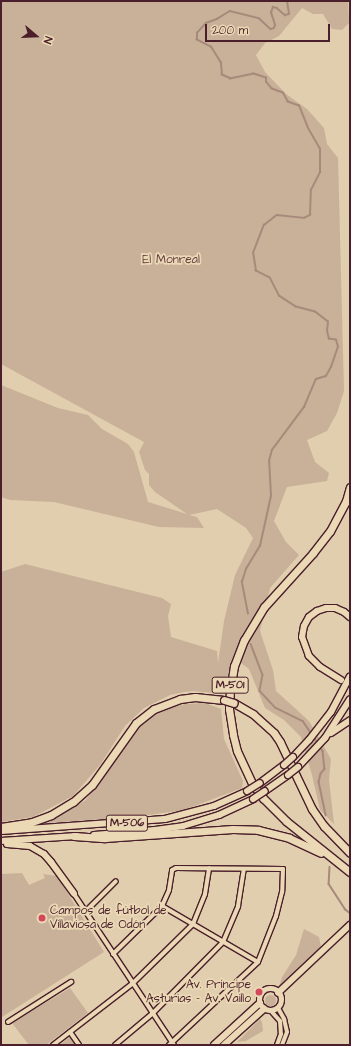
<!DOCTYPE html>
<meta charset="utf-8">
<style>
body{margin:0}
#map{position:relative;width:351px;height:1046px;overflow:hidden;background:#e1ceae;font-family:"Architects Daughter",sans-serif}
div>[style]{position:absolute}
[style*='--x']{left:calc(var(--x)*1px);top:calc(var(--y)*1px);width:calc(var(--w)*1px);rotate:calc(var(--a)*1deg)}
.green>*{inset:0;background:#c8b198}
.round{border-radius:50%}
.stream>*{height:1.5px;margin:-0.75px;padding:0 0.75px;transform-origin:0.75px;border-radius:0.75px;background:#a78a7b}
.roads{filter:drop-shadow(1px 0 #4a1f2b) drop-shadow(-1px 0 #4a1f2b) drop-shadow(0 1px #4a1f2b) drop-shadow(0 -1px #4a1f2b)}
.street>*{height:4px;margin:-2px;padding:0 2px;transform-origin:2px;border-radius:2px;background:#ebd9b6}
.secondary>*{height:5.5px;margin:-2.75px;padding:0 2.75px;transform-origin:2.75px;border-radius:2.75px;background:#ebd9b6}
.secondary>.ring{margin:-2.75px;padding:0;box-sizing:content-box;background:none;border:5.5px solid #ebd9b6;border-radius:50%}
.primary>*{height:6px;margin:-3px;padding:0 3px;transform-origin:3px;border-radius:3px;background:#ebd9b6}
.highway>*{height:7px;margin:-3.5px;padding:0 3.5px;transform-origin:3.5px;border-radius:3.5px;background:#ebd9b6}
.bridges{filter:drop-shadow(1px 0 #4a1f2b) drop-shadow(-1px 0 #4a1f2b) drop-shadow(0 1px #4a1f2b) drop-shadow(0 -1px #4a1f2b)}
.primary-bridge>*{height:6px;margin:-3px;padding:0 3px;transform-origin:3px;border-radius:3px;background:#ebd9b6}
.highway-bridge>*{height:7px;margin:-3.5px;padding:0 3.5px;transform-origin:3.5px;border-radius:3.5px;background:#ebd9b6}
.dots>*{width:11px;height:11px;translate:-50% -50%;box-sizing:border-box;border:2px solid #ebd9b6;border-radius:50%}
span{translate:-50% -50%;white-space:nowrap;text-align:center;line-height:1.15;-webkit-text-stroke:3.5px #ebd9b6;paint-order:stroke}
.shield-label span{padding:1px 3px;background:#ebd9b6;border:1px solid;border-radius:3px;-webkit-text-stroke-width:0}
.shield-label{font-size:11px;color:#4a1f2b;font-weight:700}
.park-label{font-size:12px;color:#633c41}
.poi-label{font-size:12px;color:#4a1f2b}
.left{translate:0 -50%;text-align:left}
.right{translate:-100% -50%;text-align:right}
.frame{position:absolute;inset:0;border:2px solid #4a1f2b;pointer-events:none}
.north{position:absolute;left:16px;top:16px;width:40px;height:40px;-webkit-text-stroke:3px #ebd9b6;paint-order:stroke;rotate:109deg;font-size:11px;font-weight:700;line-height:16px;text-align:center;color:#4a1f2b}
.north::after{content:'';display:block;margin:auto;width:14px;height:18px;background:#4a1f2b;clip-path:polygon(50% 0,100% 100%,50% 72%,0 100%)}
.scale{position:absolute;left:205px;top:24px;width:125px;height:18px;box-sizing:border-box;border:2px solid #4a1f2b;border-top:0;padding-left:5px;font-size:12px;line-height:14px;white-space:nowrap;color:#4a1f2b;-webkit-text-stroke:3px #ebd9b6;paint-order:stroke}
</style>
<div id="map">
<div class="green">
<div style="clip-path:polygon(1px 1px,348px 1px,349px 23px,342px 30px,332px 29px,323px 14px,313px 14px,302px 8px,279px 36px,265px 43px,256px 55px,265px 72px,286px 94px,307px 109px,324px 128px,327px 144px,338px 158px,344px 391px,337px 413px,327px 431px,307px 440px,315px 462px,329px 473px,327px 481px,287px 487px,274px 521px,286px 542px,299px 555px,270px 588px,260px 631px,273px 670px,276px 691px,309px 721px,331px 759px,329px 780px,334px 824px,320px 810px,312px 775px,301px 737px,284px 720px,265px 708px,249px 669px,233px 657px,222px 694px,193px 691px,184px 692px,170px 695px,144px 708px,125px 726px,100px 765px,73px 796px,33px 817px,1px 822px,1px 572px,25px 564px,162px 598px,171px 604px,168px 616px,171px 637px,217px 651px,218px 663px,224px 621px,235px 575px,253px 538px,246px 528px,217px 509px,189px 515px,197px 517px,204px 528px,159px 527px,54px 502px,10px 500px,1px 497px,1px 385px,58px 408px,88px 415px,102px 429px,128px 444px,134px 452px,148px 502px,187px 514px,155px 492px,149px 485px,149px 474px,145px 470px,139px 452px,144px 442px,1px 364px)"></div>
<div style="clip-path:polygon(205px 703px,221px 709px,224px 739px,243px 781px,242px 788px,184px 810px,134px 817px,48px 823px,86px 800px,137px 729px,162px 710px,185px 704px)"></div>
<div style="clip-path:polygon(22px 873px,29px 885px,45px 878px,43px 874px,57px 876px,104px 952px,2px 1017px,1px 874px)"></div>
<div style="clip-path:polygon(304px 929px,319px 937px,321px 947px,279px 987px,282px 977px,296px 955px)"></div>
<div style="clip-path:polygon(70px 988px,88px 1013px,46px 1045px,29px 1045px,12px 1023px)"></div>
<div class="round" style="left:264.5px;top:994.5px;width:11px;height:11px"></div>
<div style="clip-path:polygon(258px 1007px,259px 1009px,233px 1034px,221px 1045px,217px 1045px)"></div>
<div style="clip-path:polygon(260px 1019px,262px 1022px,263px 1031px,246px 1041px,237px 1042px)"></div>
<div style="clip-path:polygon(71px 1036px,77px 1045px,60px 1045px)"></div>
</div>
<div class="stream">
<div style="--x:248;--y:614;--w:33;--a:-101"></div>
<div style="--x:242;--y:582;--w:14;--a:-73"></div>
<div style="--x:246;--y:569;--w:27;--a:-59"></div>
<div style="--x:260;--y:546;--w:51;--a:-77.6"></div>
<div style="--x:271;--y:496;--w:35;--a:-93"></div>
<div style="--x:269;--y:461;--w:11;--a:-75"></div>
<div style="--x:272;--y:450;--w:54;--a:-53.3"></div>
<div style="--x:304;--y:407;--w:30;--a:-67"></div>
<div style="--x:316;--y:379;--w:10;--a:-17"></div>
<div style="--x:326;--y:376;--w:10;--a:-61"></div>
<div style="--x:331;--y:367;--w:21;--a:-71"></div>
<div style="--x:338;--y:347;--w:7;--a:-106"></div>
<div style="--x:336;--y:340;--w:7;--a:-172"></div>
<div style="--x:329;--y:339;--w:8;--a:-104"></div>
<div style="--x:327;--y:331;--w:9;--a:-84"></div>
<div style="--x:328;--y:322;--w:16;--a:-142"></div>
<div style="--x:315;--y:312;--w:20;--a:-165"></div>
<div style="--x:296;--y:307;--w:20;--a:-147"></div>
<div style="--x:279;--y:296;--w:20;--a:-117"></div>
<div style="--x:270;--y:278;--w:16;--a:-153"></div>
<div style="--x:256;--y:271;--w:18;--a:-99"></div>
<div style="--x:253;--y:253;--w:30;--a:-69"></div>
<div style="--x:264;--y:225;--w:16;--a:-38"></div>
<div style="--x:277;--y:215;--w:27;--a:6"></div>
<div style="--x:304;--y:218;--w:7;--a:-27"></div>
<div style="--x:310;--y:215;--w:25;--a:-88"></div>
<div style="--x:311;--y:190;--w:20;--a:-63"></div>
<div style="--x:320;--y:172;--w:23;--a:-90"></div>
<div style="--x:320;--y:149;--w:24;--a:-120"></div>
<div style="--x:308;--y:128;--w:24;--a:-112"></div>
<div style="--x:299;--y:106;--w:12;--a:-160"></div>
<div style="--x:288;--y:102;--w:10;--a:-119"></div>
<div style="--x:283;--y:93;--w:12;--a:-160"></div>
<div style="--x:272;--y:89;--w:9;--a:-131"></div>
<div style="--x:266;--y:82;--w:4;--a:-90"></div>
<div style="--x:266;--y:78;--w:13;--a:-162"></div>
<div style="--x:254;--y:74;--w:24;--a:168"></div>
<div style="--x:231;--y:79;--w:10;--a:-156"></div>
<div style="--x:222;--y:75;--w:12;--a:-95"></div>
<div style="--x:221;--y:63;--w:19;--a:-122"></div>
<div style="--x:211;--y:47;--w:16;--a:-153"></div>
<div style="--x:197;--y:40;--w:7;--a:-90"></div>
<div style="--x:197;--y:33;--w:13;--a:-48"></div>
<div style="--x:206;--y:23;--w:12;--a:-20"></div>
<div style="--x:217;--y:19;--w:15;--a:-32"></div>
<div style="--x:230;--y:11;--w:30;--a:14"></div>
<div style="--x:259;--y:18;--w:16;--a:43"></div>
<div style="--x:271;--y:29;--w:3;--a:-18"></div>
<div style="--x:274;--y:28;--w:3;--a:-72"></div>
<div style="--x:275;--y:25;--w:13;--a:-108"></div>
<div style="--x:271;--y:13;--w:6;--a:-72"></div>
<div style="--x:273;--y:7;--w:4;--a:14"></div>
<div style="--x:277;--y:8;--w:11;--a:41"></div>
<div style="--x:285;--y:15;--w:4;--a:-14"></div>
<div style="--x:289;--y:14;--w:13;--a:-99"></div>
<div style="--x:251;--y:644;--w:33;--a:69"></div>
<div style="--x:263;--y:675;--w:16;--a:101"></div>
<div style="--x:260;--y:691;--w:23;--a:47"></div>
<div style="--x:276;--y:708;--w:30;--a:26"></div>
<div style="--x:303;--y:721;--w:14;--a:56"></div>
<div style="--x:313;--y:737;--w:8;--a:50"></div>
<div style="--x:320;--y:747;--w:5;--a:53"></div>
<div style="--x:323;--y:751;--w:18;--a:84"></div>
<div style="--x:325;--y:769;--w:6;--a:129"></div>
<div style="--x:321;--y:774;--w:8;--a:104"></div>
<div style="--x:319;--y:782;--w:34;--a:78"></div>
<div style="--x:330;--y:867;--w:17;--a:93"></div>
<div style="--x:329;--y:884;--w:30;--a:57"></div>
<div style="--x:345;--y:909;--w:6;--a:39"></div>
</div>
<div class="roads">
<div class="street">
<div style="--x:74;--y:894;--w:181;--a:56.5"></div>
<div style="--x:162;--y:906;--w:111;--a:30.3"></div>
<div style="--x:86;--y:911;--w:42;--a:-45"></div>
<div style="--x:113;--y:954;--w:69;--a:-44.4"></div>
<div style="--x:162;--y:906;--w:17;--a:-66"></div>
<div style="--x:169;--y:890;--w:20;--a:-81"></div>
<div style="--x:172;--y:870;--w:4;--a:-27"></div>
<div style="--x:176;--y:868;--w:107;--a:0.5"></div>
<div style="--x:283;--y:869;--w:23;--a:92"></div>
<div style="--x:282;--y:892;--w:25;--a:104"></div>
<div style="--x:276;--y:916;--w:49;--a:111.4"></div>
<div style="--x:258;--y:962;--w:122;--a:137"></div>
<div style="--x:278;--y:1008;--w:13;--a:61"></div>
<div style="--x:284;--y:1019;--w:13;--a:77"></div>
<div style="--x:287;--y:1032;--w:14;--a:111"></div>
<div style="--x:271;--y:1011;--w:13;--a:48"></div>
<div style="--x:280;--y:1021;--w:13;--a:86"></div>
<div style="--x:281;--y:1034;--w:12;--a:110"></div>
<div style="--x:8;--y:1022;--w:75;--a:-32.4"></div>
<div style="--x:70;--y:1032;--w:16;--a:55"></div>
<div style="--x:53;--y:1045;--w:100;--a:-37.7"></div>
<div style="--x:132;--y:984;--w:86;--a:-44.5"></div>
<div style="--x:193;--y:924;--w:32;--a:-68"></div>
<div style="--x:205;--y:894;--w:26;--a:-81"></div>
<div style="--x:115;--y:1045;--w:48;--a:-40"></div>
<div style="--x:152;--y:1014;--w:101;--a:-45.4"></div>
<div style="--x:223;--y:942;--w:39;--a:-67"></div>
<div style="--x:238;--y:906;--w:37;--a:-81"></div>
</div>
<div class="secondary">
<div class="ring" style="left:260px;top:989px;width:16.5px;height:16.5px"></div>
<div style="--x:278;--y:993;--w:99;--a:-43.4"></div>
<div style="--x:214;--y:1045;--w:62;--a:-42.4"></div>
<div style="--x:224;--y:1045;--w:54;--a:-42"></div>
</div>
<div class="primary">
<div style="--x:341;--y:680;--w:25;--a:-148"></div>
<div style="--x:320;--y:667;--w:16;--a:-135"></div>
<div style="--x:309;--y:656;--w:20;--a:-110"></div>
<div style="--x:302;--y:637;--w:11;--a:-80"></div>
<div style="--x:304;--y:626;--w:10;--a:-61"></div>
<div style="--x:309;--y:617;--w:10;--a:-37"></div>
<div style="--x:317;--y:611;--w:9;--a:-18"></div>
<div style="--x:326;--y:608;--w:9;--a:0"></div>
<div style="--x:335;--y:608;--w:10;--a:24"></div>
<div style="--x:344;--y:612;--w:8;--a:40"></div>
<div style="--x:331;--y:733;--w:23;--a:-34"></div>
<div style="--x:293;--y:757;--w:23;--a:-47"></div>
<div style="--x:309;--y:740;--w:36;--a:-52"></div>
<div style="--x:331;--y:712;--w:40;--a:-62"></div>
<div style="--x:298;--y:767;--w:40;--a:-47"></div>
<div style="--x:325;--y:738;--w:46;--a:-57.3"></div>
<div style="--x:260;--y:783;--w:30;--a:-37"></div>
<div style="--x:265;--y:791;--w:28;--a:-35"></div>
<div style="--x:1;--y:831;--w:164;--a:-4.2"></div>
<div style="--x:165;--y:819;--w:51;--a:-14.9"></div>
<div style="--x:214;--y:806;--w:36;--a:-24"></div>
<div style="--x:94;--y:835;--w:61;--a:-4.7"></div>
<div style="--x:155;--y:830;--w:28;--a:-8"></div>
<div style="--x:183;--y:826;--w:38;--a:-17"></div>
<div style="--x:219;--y:815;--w:38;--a:-25"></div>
<div style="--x:1;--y:841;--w:76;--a:-3.8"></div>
<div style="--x:7;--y:844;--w:23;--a:5"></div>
<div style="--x:30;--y:846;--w:16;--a:30"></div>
<div style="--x:44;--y:854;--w:11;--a:49"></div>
<div style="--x:51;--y:862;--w:39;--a:54"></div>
</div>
<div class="highway">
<div style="--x:350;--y:487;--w:15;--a:106"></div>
<div style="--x:346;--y:501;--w:34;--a:118"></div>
<div style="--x:330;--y:531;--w:28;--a:128"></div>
<div style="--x:313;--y:553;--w:73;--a:132.2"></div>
<div style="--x:264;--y:607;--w:39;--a:121"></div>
<div style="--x:244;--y:640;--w:28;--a:111"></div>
<div style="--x:234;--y:666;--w:24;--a:99"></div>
<div style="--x:230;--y:690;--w:19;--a:93"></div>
<div style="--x:229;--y:709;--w:26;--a:81"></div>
<div style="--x:233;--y:735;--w:16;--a:76"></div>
<div style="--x:237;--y:751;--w:35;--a:65"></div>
<div style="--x:252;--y:783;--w:19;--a:54"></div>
<div style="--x:263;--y:798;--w:33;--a:45"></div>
<div style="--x:286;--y:821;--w:82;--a:38.6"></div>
<div style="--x:234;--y:703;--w:22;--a:30"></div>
<div style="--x:253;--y:714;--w:28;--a:42"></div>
<div style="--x:274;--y:733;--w:11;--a:56"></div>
<div style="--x:280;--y:742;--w:74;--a:64.5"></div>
<div style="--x:312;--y:809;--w:21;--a:55"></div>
<div style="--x:324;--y:826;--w:37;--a:46"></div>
<div style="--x:1;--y:827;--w:31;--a:-9"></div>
<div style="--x:32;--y:822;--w:20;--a:-20"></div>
<div style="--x:51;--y:815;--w:26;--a:-31"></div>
<div style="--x:73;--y:802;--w:25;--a:-42"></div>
<div style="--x:92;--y:785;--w:76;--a:-54.6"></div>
<div style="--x:136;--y:723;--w:23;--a:-38"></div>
<div style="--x:154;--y:709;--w:28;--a:-21"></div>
<div style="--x:180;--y:699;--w:15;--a:-8"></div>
<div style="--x:195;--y:697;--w:29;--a:6"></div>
<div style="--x:74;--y:836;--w:31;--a:4"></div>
<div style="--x:105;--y:838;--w:128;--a:-4"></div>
<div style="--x:233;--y:829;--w:25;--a:2"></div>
<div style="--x:258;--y:830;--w:32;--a:14"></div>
<div style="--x:289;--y:838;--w:35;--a:25"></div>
</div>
</div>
<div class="bridges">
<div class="primary-bridge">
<div style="--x:284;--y:765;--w:12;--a:-42"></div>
<div style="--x:288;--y:775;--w:13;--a:-39"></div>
<div style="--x:247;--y:791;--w:15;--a:-32"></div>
<div style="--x:253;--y:799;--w:14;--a:-34"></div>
</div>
<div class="highway-bridge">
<div style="--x:224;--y:700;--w:10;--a:17"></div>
</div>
</div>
<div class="dots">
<div style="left:42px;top:918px;background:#d1495b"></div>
<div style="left:259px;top:992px;background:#d1495b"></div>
</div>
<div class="shield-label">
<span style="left:230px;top:685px">M-501</span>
<span style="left:127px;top:823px">M-506</span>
</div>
<div class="park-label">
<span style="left:171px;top:260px">El Monreal</span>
</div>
<div class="poi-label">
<span class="left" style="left:50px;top:918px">Campos de fútbol de<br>Villaviosa de Odón</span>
<span class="right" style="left:251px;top:992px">Av. Príncipe<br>Asturias - Av. Vaillo</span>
</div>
<div class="frame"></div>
<div class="north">N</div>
<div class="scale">200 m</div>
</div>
